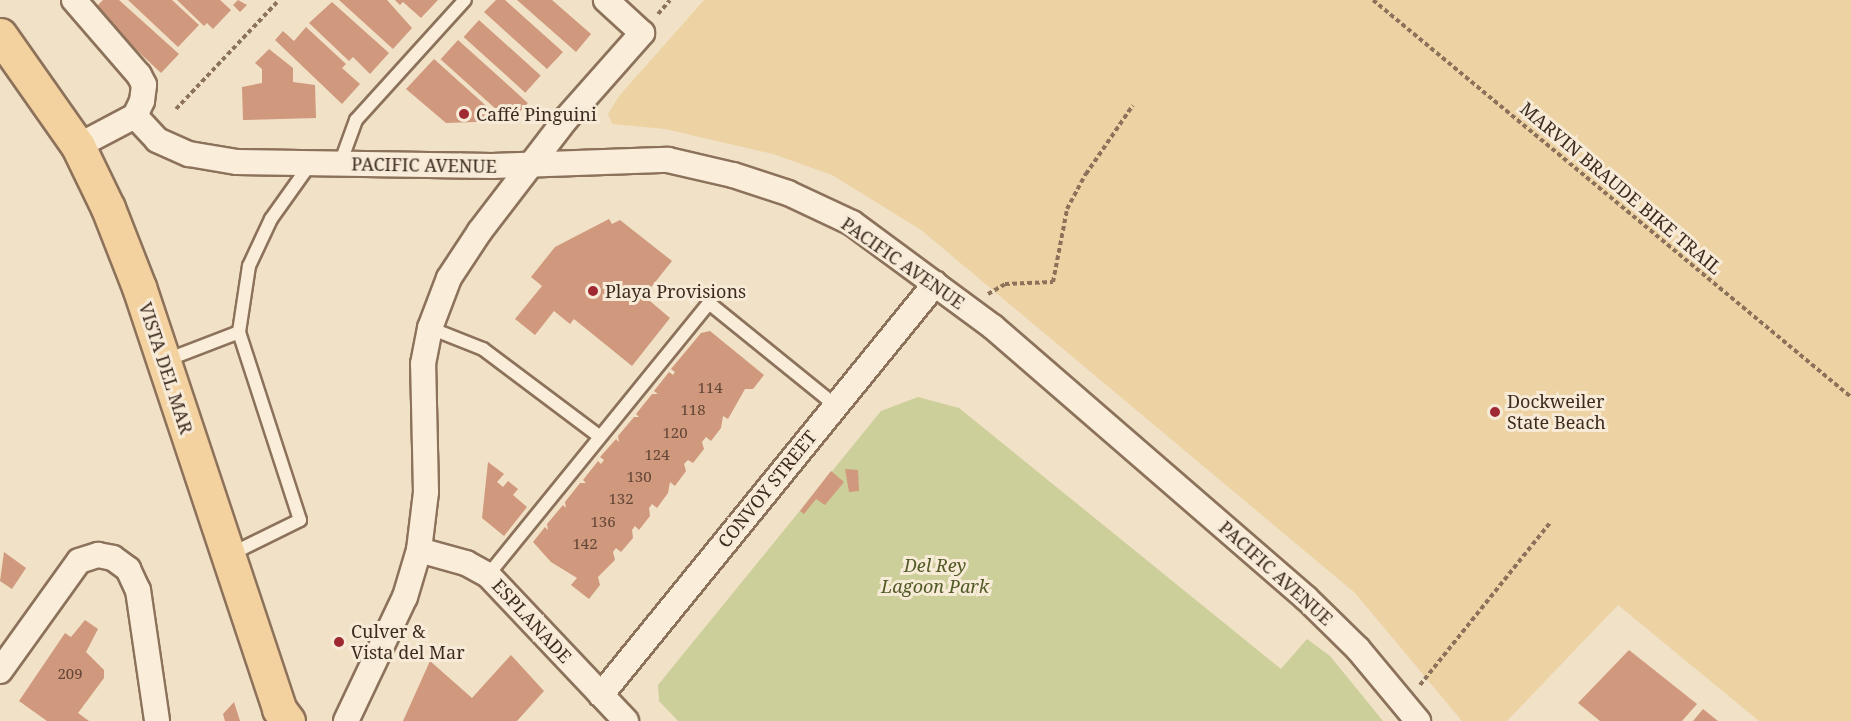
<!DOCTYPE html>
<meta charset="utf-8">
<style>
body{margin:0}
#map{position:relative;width:1851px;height:721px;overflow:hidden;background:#f0e1c7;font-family:"Noto Serif",serif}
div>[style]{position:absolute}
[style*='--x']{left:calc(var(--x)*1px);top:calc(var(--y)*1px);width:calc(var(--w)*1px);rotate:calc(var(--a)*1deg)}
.green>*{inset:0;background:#cdcf9a}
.sand>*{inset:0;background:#edd3a4}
.building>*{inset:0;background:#d0987c;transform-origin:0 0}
.path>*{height:4px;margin-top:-2px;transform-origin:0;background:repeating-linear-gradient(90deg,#8d725b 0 4.5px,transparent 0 7.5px)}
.roads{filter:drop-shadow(2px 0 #8d725b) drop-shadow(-2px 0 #8d725b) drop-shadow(0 2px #8d725b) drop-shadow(0 -2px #8d725b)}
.lane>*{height:12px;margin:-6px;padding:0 6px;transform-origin:6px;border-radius:6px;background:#faeedb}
.street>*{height:24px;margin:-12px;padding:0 12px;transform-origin:12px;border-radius:12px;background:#faeedb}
.primary>*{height:33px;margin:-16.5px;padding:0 16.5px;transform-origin:16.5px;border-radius:16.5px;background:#f4d29f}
.dots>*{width:16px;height:16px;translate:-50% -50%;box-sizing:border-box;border:3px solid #f7ebd7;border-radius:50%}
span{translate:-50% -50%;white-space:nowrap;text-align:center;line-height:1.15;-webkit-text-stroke:6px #f7ebd7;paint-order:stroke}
.number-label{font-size:15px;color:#624637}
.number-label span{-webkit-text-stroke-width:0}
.poi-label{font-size:18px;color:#3d2b20}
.left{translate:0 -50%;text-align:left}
.street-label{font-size:18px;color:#3d2b20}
.park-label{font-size:18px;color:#515a25;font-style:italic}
</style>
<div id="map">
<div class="green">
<div style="clip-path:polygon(918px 397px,959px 408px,1281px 669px,1307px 639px,1330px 656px,1383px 721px,678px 721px,659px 701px,658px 685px,881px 411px)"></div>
</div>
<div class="sand">
<div style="clip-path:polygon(704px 0,1851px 0,1851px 721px,1759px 721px,1618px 605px,1507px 721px,1462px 721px,1355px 593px,921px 230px,832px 175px,773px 154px,665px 129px,612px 124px,608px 114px,619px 96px)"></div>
</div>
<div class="building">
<div style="clip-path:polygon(103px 0,119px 0,179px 54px,161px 73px,110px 25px,97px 6px)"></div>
<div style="clip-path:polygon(128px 0,172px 0,199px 25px,178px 47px)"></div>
<div style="clip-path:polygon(177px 0,220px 0,231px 10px,213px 29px,207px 23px,204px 26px)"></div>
<div style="clip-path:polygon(238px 0,247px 5px,240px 12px,233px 5px)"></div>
<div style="clip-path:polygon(339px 0,387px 0,412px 28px,393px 49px)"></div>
<div style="clip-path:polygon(395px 0,438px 0,421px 18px,403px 2px,400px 5px)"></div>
<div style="clip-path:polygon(496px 0,505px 0,563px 52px,547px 69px,484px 12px)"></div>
<div style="clip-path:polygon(517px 0,552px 0,591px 34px,576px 52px)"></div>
<div style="clip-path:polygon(332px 2px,389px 53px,370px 74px,353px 57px,349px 61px,309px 23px)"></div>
<div style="left:479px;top:20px;width:83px;height:23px;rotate:42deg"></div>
<div style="clip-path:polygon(306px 27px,346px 64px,342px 68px,360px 84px,342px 104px,275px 40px,283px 31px,294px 41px)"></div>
<div style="left:458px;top:40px;width:94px;height:26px;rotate:42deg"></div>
<div style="clip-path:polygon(269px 49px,293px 68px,293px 82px,315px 85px,316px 118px,243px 120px,242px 87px,262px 83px,262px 69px,255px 63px)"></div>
<div style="clip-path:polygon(434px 59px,503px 121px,446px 123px,406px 89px)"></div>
<div style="clip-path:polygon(609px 219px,612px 224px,620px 220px,672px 261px,644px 296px,670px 318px,632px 366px,574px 319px,570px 324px,554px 311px,535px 335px,515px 319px,542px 286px,531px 277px,555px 247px)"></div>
<div style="clip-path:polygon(710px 331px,764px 375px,753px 389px,745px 389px,728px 419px,723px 416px,721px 428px,711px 441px,706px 437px,702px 442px,704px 449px,693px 463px,688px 460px,684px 464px,686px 471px,675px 486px,670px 482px,668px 493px,657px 508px,652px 504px,649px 508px,650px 516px,639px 530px,635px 526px,632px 530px,633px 538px,621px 552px,616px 548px,613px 552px,615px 560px,598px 577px,600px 585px,589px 599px,571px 585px,577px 578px,551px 562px,533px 542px,545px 527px,548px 530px,547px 524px,563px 505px,566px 508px,565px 502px,580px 483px,586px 483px,583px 480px,598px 461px,601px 464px,604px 460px,600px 457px,616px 439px,619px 442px,618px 436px,634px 417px,639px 417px,636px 414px,652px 394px,658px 394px,654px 391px,669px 372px,673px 375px,675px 372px,671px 369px,701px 333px)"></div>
<div style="clip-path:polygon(488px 462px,504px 474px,497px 482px,503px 487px,508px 481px,518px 489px,513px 495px,527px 507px,504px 536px,482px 518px)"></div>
<div style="clip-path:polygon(845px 469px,858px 470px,859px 491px,849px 492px)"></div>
<div style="clip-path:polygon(831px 471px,844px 482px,825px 505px,816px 499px,804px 514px,800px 511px)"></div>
<div style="clip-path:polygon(4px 552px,26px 568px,12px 589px,0 581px)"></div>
<div style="clip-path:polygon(85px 620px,98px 629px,86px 652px,104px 670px,104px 678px,78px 713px,89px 721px,47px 721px,19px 701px,65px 633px,71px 637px)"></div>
<div style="clip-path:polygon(1629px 650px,1697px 704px,1682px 721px,1600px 721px,1578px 703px)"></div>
<div style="clip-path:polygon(511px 655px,544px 691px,517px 721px,403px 721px,430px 661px,472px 698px)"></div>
<div style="clip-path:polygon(234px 702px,240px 721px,225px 721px,223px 714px)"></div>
<div style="clip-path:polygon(1703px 709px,1718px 721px,1693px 721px)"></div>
</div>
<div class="path">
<div style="--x:1373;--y:0;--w:621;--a:39.71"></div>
<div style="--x:658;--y:14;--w:18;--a:-49"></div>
<div style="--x:176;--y:109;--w:150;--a:-46.6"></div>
<div style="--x:988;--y:294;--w:20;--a:-30"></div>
<div style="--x:1005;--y:284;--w:48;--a:-2.4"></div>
<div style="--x:1053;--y:282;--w:74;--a:-79.1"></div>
<div style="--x:1067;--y:209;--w:40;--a:-62"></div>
<div style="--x:1086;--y:174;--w:83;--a:-55.7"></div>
<div style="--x:1420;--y:685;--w:208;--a:-51.3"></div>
</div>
<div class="roads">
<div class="lane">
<div style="--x:340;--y:164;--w:47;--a:-70"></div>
<div style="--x:356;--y:120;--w:162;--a:-47.8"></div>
<div style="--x:430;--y:328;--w:57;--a:21.6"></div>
<div style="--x:483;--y:349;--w:146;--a:36.9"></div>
<div style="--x:164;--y:361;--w:80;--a:-21.1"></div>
<div style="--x:229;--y:555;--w:79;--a:-26.2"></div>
<div style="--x:300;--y:520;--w:198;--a:-108"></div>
<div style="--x:239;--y:332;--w:67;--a:-81.4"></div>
<div style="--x:249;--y:266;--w:52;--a:-64.9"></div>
<div style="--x:271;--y:219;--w:69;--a:-54.5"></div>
<div style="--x:488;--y:575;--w:350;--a:-50.9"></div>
<div style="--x:709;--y:303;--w:162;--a:39"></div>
</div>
<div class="street">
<div style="--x:74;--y:0;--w:99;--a:49.1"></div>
<div style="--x:139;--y:75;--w:11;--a:63"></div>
<div style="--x:144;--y:85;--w:16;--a:97"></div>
<div style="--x:142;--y:101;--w:17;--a:115"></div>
<div style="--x:135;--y:116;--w:33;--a:47"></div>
<div style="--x:157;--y:140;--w:35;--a:24"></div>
<div style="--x:189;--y:154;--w:49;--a:9.5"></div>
<div style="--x:237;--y:162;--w:255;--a:0.9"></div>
<div style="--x:492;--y:166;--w:176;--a:-2"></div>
<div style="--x:668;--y:160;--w:67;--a:13"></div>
<div style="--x:733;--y:175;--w:58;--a:18.1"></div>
<div style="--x:788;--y:193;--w:71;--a:25.1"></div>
<div style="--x:852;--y:223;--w:175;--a:36.4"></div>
<div style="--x:993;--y:327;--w:414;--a:40.9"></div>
<div style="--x:1306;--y:598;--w:73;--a:44.4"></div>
<div style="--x:1358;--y:649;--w:94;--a:50.2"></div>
<div style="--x:78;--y:146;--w:64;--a:-27.8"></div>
<div style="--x:419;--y:550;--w:49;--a:15.5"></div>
<div style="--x:466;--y:563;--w:25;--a:29"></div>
<div style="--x:488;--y:575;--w:201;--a:46.6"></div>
<div style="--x:0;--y:671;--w:135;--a:-54.3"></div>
<div style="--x:79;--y:561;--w:20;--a:-18"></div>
<div style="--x:98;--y:555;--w:15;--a:11"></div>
<div style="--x:113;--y:558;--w:19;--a:36"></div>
<div style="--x:128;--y:569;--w:23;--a:65"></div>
<div style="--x:138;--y:590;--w:132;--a:81.7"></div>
<div style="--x:601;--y:695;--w:530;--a:-50.9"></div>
<div style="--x:346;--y:721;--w:137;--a:-64.6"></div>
<div style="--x:405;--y:597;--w:49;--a:-73.4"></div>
<div style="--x:419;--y:550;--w:58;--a:-83.1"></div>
<div style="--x:426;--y:492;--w:128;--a:-91.3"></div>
<div style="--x:423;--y:364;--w:37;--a:-79"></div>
<div style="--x:430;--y:328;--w:53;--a:-69.2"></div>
<div style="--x:449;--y:278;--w:56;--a:-56.6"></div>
<div style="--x:480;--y:231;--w:141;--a:-52.5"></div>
<div style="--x:566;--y:119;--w:115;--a:-48.5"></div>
<div style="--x:642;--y:33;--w:49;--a:-137.5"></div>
</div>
<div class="primary">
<div style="--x:0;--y:35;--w:136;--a:54.9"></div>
<div style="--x:78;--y:146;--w:69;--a:64.2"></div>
<div style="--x:108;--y:208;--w:85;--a:68.6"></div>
<div style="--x:139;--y:287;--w:445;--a:71.6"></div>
<div style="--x:279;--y:709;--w:15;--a:53"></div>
</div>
</div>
<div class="dots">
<div style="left:464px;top:114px;background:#9f2933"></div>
<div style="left:593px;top:291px;background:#9f2933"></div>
<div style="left:1495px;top:412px;background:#9f2933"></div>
<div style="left:339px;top:642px;background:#9f2933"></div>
</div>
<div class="number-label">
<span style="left:710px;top:388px">114</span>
<span style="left:693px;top:410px">118</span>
<span style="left:675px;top:433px">120</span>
<span style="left:657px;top:455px">124</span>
<span style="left:639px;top:477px">130</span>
<span style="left:621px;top:499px">132</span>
<span style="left:603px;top:522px">136</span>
<span style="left:585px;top:544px">142</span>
<span style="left:70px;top:674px">209</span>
</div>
<div class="poi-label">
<span class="left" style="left:476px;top:114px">Caffé Pinguini</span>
<span class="left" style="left:605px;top:291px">Playa Provisions</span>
<span class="left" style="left:1507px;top:412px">Dockweiler<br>State Beach</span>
<span class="left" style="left:351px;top:642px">Culver &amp;<br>Vista del Mar</span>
</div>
<div class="street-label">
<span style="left:424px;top:165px;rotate:1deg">PACIFIC AVENUE</span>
<span style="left:1621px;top:188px;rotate:40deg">MARVIN BRAUDE BIKE TRAIL</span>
<span style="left:903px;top:263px;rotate:35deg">PACIFIC AVENUE</span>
<span style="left:166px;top:368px;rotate:72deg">VISTA DEL MAR</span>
<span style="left:767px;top:489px;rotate:-51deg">CONVOY STREET</span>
<span style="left:1276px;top:573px;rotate:42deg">PACIFIC AVENUE</span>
<span style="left:532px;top:621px;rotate:47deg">ESPLANADE</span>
</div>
<div class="park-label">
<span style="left:935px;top:576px">Del Rey<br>Lagoon Park</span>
</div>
</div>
